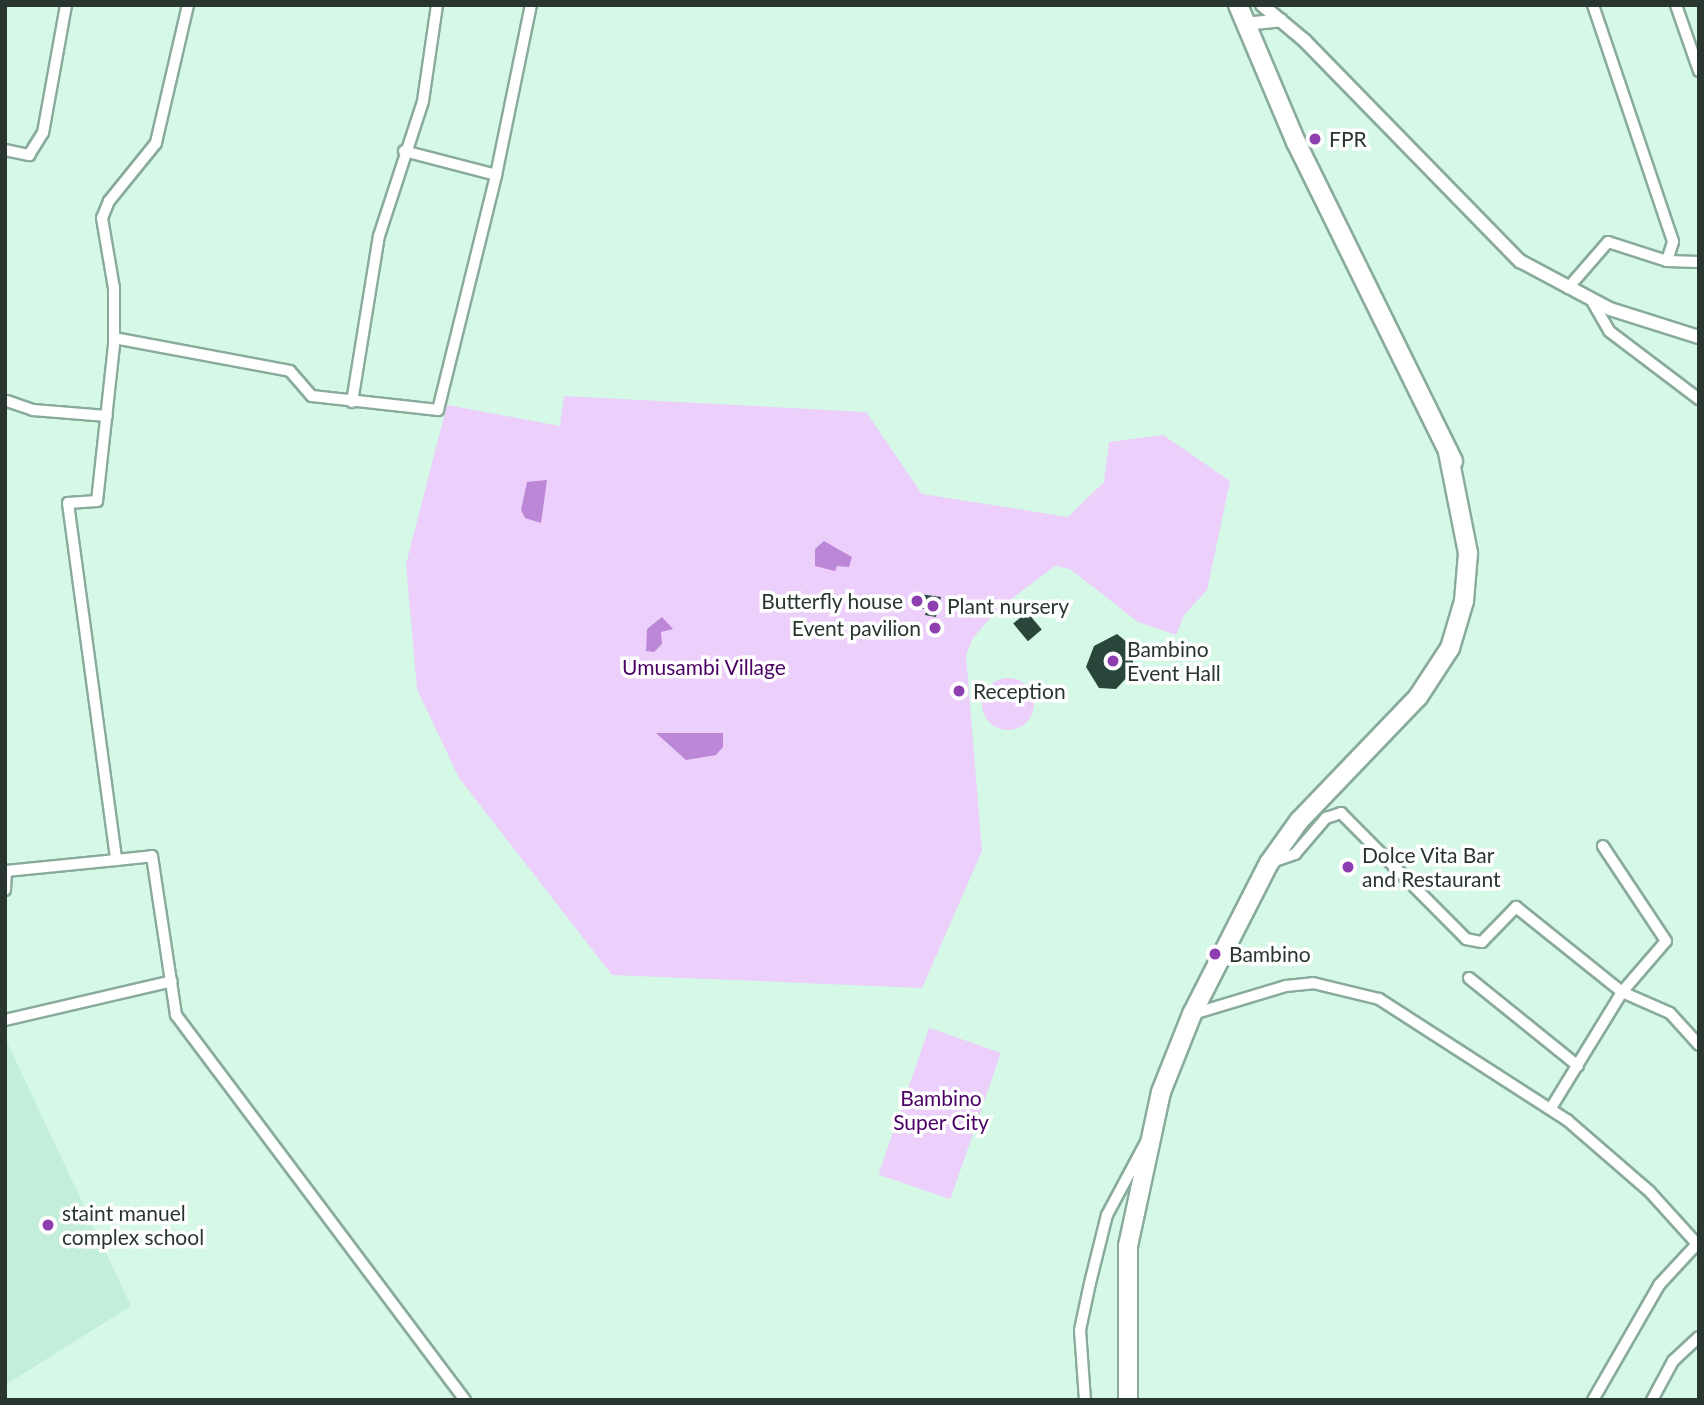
<!DOCTYPE html>
<style>
body{margin:0}
#map{position:relative;width:1704px;height:1405px;overflow:hidden;background:#d5f8e7;font-family:Lato,sans-serif}
div>[style]{position:absolute}
[style*='--x']{left:calc(var(--x)*1px);top:calc(var(--y)*1px);width:calc(var(--w)*1px);rotate:calc(var(--a)*1deg)}
.built>*{inset:0;background:#c3eeda}
.green>*{inset:0;background:#eccffb;transform-origin:0 0}
.round{border-radius:50%}
.water>*{inset:0;background:#bc87d6}
.building>*{inset:0;background:#284639;transform-origin:0 0}
.roads{filter:drop-shadow(2px 0 #89ab9b) drop-shadow(-2px 0 #89ab9b) drop-shadow(0 2px #89ab9b) drop-shadow(0 -2px #89ab9b)}
.street>*{height:10px;margin:-5px;padding:0 5px;transform-origin:5px;border-radius:5px;background:#fff}
.secondary>*{height:12px;margin:-6px;padding:0 6px;transform-origin:6px;border-radius:6px;background:#fff}
.highway>*{height:18px;margin:-9px;padding:0 9px;transform-origin:9px;border-radius:9px;background:#fff}
.dots>*{width:19px;height:19px;translate:-50% -50%;box-sizing:border-box;border:4px solid #fff;border-radius:50%}
span{translate:-50% -50%;white-space:nowrap;text-align:center;line-height:1.15;-webkit-text-stroke:7px #fff;paint-order:stroke}
.poi-label{font-size:21px;color:#28362f}
.left{translate:0 -50%;text-align:left}
.right{translate:-100% -50%;text-align:right}
.park-label{font-size:21px;color:#4b0065}
.frame{position:absolute;inset:0;border:7px solid #28362f;pointer-events:none}
</style>
<div id="map">
<div class="built">
<div style="clip-path:polygon(5px 1038px,131px 1306px,5px 1385px)"></div>
</div>
<div class="green">
<div style="clip-path:polygon(564px 396px,866px 412px,922px 494px,1068px 517px,1104px 482px,1109px 442px,1163px 435px,1230px 481px,1207px 590px,1184px 615px,1176px 635px,1138px 622px,1070px 569px,1055px 566px,998px 609px,973px 638px,966px 655px,982px 851px,922px 988px,612px 975px,459px 778px,417px 689px,406px 564px,447px 405px,560px 426px)"></div>
<div class="round" style="left:982px;top:678px;width:52px;height:52px"></div>
<div style="left:929px;top:1028px;width:76px;height:155px;rotate:19deg"></div>
</div>
<div class="water">
<div style="clip-path:polygon(547px 480px,541px 523px,525px 518px,521px 510px,527px 482px)"></div>
<div style="clip-path:polygon(824px 541px,852px 557px,849px 567px,837px 566px,835px 571px,815px 566px,815px 549px)"></div>
<div style="clip-path:polygon(662px 617px,673px 629px,661px 632px,662px 644px,654px 652px,646px 651px,647px 629px)"></div>
<div style="clip-path:polygon(656px 733px,723px 733px,723px 747px,716px 755px,686px 760px)"></div>
</div>
<div class="building">
<div style="clip-path:polygon(912px 593px,941px 597px,936px 617px,925px 615px,927px 609px,911px 608px)"></div>
<div style="left:1027px;top:612px;width:23px;height:18px;rotate:50deg"></div>
<div style="clip-path:polygon(1117px 634px,1133px 647px,1133px 671px,1116px 689px,1099px 688px,1086px 667px,1094px 646px)"></div>
</div>
<div class="roads">
<div class="street">
<div style="--x:188;--y:5;--w:142;--a:103.1"></div>
<div style="--x:156;--y:143;--w:75;--a:129"></div>
<div style="--x:109;--y:201;--w:18;--a:112"></div>
<div style="--x:102;--y:218;--w:71;--a:80.3"></div>
<div style="--x:114;--y:288;--w:57;--a:90"></div>
<div style="--x:114;--y:345;--w:157;--a:96.2"></div>
<div style="--x:97;--y:501;--w:29;--a:176"></div>
<div style="--x:68;--y:503;--w:360;--a:82.3"></div>
<div style="--x:116;--y:860;--w:36;--a:-6"></div>
<div style="--x:152;--y:856;--w:161;--a:81.4"></div>
<div style="--x:176;--y:1015;--w:481;--a:53.1"></div>
<div style="--x:1593;--y:5;--w:250;--a:71.3"></div>
<div style="--x:1673;--y:242;--w:20;--a:108"></div>
<div style="--x:1676;--y:5;--w:70;--a:70.8"></div>
<div style="--x:5;--y:150;--w:25;--a:12"></div>
<div style="--x:29;--y:155;--w:26;--a:-58"></div>
<div style="--x:43;--y:133;--w:130;--a:-79.8"></div>
<div style="--x:404;--y:151;--w:95;--a:14.6"></div>
<div style="--x:1568;--y:288;--w:61;--a:-49"></div>
<div style="--x:1608;--y:242;--w:62;--a:17.9"></div>
<div style="--x:1667;--y:261;--w:32;--a:2"></div>
<div style="--x:1592;--y:301;--w:34;--a:60"></div>
<div style="--x:1609;--y:331;--w:113;--a:37.1"></div>
<div style="--x:114;--y:338;--w:179;--a:10.6"></div>
<div style="--x:290;--y:371;--w:33;--a:49"></div>
<div style="--x:312;--y:396;--w:127;--a:6.3"></div>
<div style="--x:438;--y:410;--w:242;--a:-76.1"></div>
<div style="--x:496;--y:175;--w:174;--a:-78.4"></div>
<div style="--x:7;--y:401;--w:28;--a:19"></div>
<div style="--x:33;--y:410;--w:74;--a:4.6"></div>
<div style="--x:352;--y:402;--w:168;--a:-80.8"></div>
<div style="--x:379;--y:236;--w:142;--a:-71.9"></div>
<div style="--x:423;--y:101;--w:97;--a:-81.7"></div>
<div style="--x:1269;--y:863;--w:28;--a:-19"></div>
<div style="--x:1295;--y:854;--w:48;--a:-49.3"></div>
<div style="--x:1326;--y:818;--w:16;--a:-18"></div>
<div style="--x:1341;--y:813;--w:177;--a:45.2"></div>
<div style="--x:1466;--y:939;--w:16;--a:11"></div>
<div style="--x:1482;--y:942;--w:49;--a:-45.8"></div>
<div style="--x:1516;--y:907;--w:136;--a:38.7"></div>
<div style="--x:1622;--y:992;--w:52;--a:23.6"></div>
<div style="--x:1670;--y:1013;--w:43;--a:47.8"></div>
<div style="--x:5;--y:890;--w:19;--a:-87"></div>
<div style="--x:6;--y:871;--w:111;--a:-5.7"></div>
<div style="--x:1469;--y:978;--w:140;--a:38.9"></div>
<div style="--x:1193;--y:1014;--w:97;--a:-16.8"></div>
<div style="--x:1286;--y:986;--w:27;--a:-6"></div>
<div style="--x:1313;--y:983;--w:68;--a:13.6"></div>
<div style="--x:1379;--y:999;--w:224;--a:32.8"></div>
<div style="--x:1567;--y:1120;--w:110;--a:40.9"></div>
<div style="--x:1650;--y:1192;--w:73;--a:47.8"></div>
<div style="--x:5;--y:1020;--w:171;--a:-13.1"></div>
<div style="--x:1551;--y:1108;--w:136;--a:-58.5"></div>
<div style="--x:1622;--y:992;--w:67;--a:-49.2"></div>
<div style="--x:1666;--y:941;--w:114;--a:-123.6"></div>
<div style="--x:1085;--y:1400;--w:70;--a:-94.1"></div>
<div style="--x:1080;--y:1330;--w:48;--a:-78"></div>
<div style="--x:1090;--y:1283;--w:70;--a:-76"></div>
<div style="--x:1107;--y:1215;--w:83;--a:-61.9"></div>
<div style="--x:1593;--y:1400;--w:133;--a:-60.1"></div>
<div style="--x:1659;--y:1285;--w:56;--a:-47.2"></div>
<div style="--x:1652;--y:1400;--w:44;--a:-61.7"></div>
<div style="--x:1673;--y:1361;--w:35;--a:-43"></div>
</div>
<div class="secondary">
<div style="--x:1262;--y:5;--w:56;--a:39.9"></div>
<div style="--x:1305;--y:41;--w:308;--a:45.7"></div>
<div style="--x:1520;--y:261;--w:102;--a:28.1"></div>
<div style="--x:1610;--y:309;--w:93;--a:17.5"></div>
<div style="--x:1245;--y:24;--w:36;--a:-6"></div>
</div>
<div class="highway">
<div style="--x:1238;--y:5;--w:149;--a:67.1"></div>
<div style="--x:1296;--y:142;--w:356;--a:63.8"></div>
<div style="--x:1128;--y:1400;--w:154;--a:-90"></div>
<div style="--x:1128;--y:1246;--w:157;--a:-77.9"></div>
<div style="--x:1161;--y:1092;--w:84;--a:-68.3"></div>
<div style="--x:1192;--y:1014;--w:169;--a:-63"></div>
<div style="--x:1269;--y:863;--w:52;--a:-54.5"></div>
<div style="--x:1299;--y:821;--w:172;--a:-46.2"></div>
<div style="--x:1418;--y:697;--w:59;--a:-56.9"></div>
<div style="--x:1450;--y:648;--w:49;--a:-73.4"></div>
<div style="--x:1464;--y:601;--w:48;--a:-85.2"></div>
<div style="--x:1468;--y:553;--w:103;--a:-101.2"></div>
</div>
</div>
<div class="dots">
<div style="left:1315px;top:139px;background:#8e3faf"></div>
<div style="left:917px;top:601px;background:#8e3faf"></div>
<div style="left:933px;top:606px;background:#8e3faf"></div>
<div style="left:935px;top:628px;background:#8e3faf"></div>
<div style="left:1113px;top:661px;background:#8e3faf"></div>
<div style="left:959px;top:691px;background:#8e3faf"></div>
<div style="left:1348px;top:867px;background:#8e3faf"></div>
<div style="left:1215px;top:954px;background:#8e3faf"></div>
<div style="left:48px;top:1225px;background:#8e3faf"></div>
</div>
<div class="poi-label">
<span class="left" style="left:1329px;top:139px">FPR</span>
<span class="right" style="left:903px;top:601px">Butterfly house</span>
<span class="left" style="left:947px;top:606px">Plant nursery</span>
<span class="right" style="left:921px;top:628px">Event pavilion</span>
<span class="left" style="left:1127px;top:661px">Bambino<br>Event Hall</span>
<span class="left" style="left:973px;top:691px">Reception</span>
<span class="left" style="left:1362px;top:867px">Dolce Vita Bar<br>and Restaurant</span>
<span class="left" style="left:1229px;top:954px">Bambino</span>
<span class="left" style="left:62px;top:1225px">staint manuel<br>complex school</span>
</div>
<div class="park-label">
<span style="left:704px;top:667px">Umusambi Village</span>
<span style="left:941px;top:1110px">Bambino<br>Super City</span>
</div>
<div class="frame"></div>
</div>
